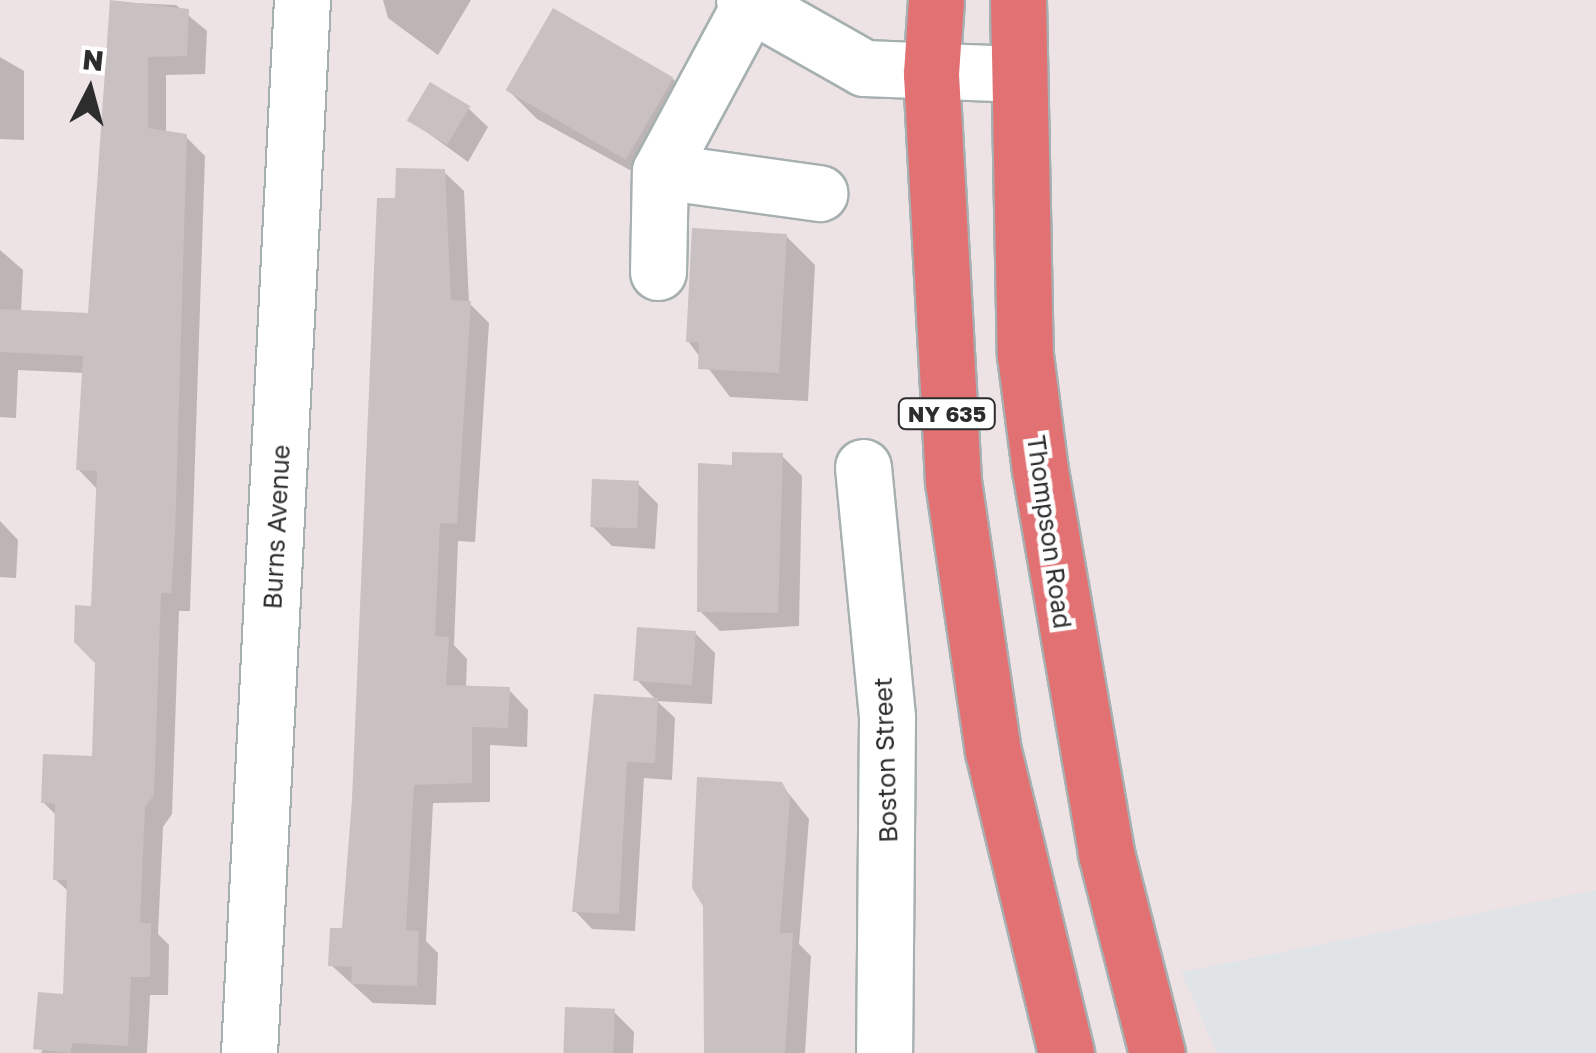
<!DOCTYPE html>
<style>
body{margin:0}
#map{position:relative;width:1596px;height:1053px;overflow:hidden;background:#ede2e4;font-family:"Golos Text",sans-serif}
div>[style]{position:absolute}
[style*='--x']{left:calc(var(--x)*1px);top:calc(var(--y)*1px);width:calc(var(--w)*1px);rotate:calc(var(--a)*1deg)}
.industrial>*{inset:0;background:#e1e4e7}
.shadow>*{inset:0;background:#0003}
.building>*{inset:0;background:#c9c0c1;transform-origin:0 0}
.roads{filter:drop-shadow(2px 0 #a7b0b1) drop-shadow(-2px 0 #a7b0b1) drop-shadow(0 2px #a7b0b1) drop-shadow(0 -2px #a7b0b1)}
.minor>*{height:55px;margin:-27.5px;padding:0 27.5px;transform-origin:27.5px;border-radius:27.5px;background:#fff}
.major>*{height:55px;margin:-27.5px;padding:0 27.5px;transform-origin:27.5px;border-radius:27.5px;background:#e27174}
span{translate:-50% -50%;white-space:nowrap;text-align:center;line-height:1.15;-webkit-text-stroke:9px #fff;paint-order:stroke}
.shield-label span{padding:2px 8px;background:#fff;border:2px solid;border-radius:8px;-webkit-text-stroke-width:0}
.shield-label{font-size:22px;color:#2d2d2d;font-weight:700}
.street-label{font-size:25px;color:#2d2d2d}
.north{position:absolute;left:40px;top:40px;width:100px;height:100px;-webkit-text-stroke:8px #fff;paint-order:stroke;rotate:6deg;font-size:28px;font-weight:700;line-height:40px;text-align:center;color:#2d2d2d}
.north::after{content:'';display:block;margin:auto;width:35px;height:45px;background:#2d2d2d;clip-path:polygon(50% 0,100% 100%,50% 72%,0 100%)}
</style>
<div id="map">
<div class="industrial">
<div style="clip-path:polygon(1596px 890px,1596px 1053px,1217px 1053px,1181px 972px)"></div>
</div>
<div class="shadow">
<div style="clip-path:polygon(383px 0,471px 0,438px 55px,388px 18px)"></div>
<div style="clip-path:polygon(112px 2px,176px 5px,207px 31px,205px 74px,166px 75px,166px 134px,186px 137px,205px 156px,190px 611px,179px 611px,172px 814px,163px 827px,158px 934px,169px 945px,168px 995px,150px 995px,147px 1053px,41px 1053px,66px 996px,69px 892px,55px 879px,57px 816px,43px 802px,94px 759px,98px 490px,78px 469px,85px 373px,18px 370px,16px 418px,0 417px,0 250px,23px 270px,21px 312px,91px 315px)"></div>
<div style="clip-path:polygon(0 57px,24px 71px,24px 140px,0 139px)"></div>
<div style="clip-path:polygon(673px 79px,702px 108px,657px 185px,537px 119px,508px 90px)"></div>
<div style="clip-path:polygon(468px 108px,488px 127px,468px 162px,410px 120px)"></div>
<div style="clip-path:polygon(444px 172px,464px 191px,469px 303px,489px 323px,475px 542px,458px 541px,454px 645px,467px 659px,466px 688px,509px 690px,528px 710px,527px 747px,490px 745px,490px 802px,433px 803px,426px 941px,438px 953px,436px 1005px,373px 1003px,331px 965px,345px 931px,397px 201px)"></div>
<div style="clip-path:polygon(786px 236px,815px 265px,808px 401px,730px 397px,688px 341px)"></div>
<div style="clip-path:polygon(782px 456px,802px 476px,799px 626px,720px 631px,700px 611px)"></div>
<div style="clip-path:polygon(638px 484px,658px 504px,655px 549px,612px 546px,592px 526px)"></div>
<div style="clip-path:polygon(0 521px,18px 540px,16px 578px,0 577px)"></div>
<div style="clip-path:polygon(695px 633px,715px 653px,712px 704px,657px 701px,675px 718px,672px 780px,644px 778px,635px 931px,592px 929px,575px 911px,596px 697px,657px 701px,637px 680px)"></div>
<div style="clip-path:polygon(781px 784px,809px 819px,799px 944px,811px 956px,805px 1053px,706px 1053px)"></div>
<div style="clip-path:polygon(614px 1012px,634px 1032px,633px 1053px,569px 1053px)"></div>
</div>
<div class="building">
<div style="clip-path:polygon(110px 0,189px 9px,187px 56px,148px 57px,148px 128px,187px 134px,175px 536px,171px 593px,161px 593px,154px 795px,145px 807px,140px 923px,151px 923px,150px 977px,131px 977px,128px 1046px,73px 1043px,70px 1053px,33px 1049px,38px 992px,63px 994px,67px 880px,53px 880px,55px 804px,41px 803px,43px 754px,92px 756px,95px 663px,74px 642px,75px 605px,91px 606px,97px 471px,76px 470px,83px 356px,0 352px,0 309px,88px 313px)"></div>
<div style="left:553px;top:8px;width:139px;height:95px;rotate:30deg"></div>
<div style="left:430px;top:82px;width:47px;height:45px;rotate:31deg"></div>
<div style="clip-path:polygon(396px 168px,445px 169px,451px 300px,471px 301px,457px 524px,440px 523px,435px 636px,449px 637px,446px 685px,510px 687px,508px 728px,472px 727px,472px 783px,414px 785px,406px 930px,419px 931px,417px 986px,351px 984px,352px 967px,328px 966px,330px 928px,342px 928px,352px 799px,377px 198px,395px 198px)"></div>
<div style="clip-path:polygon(692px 228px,787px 234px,779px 373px,698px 369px,699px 342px,686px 342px)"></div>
<div style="clip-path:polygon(732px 452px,783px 453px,778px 613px,697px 612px,698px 463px,732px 465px)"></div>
<div style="left:592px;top:479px;width:47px;height:48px;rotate:2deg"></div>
<div style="left:637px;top:627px;width:59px;height:54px;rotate:4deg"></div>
<div style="clip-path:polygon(594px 694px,658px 698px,655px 763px,627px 762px,619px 914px,572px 912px)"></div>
<div style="clip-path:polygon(697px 777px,782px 782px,790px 797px,780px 933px,793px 933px,785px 1053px,704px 1053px,703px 906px,692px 888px)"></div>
<div style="left:565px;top:1007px;width:50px;height:46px;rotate:2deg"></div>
</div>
<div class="roads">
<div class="minor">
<div style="--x:744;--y:0;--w:138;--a:29.5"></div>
<div style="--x:864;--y:68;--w:153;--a:2.2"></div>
<div style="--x:660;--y:171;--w:161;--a:7.9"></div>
<div style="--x:658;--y:272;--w:101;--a:-88.9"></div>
<div style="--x:660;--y:171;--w:190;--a:-61.7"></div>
<div style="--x:863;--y:467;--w:252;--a:84.5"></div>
<div style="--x:887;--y:718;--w:335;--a:90.5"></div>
<div style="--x:249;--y:1053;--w:1054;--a:-87.12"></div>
</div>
<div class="major">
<div style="--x:936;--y:0;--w:74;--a:93.9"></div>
<div style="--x:931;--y:74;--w:408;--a:86.9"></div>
<div style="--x:953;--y:481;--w:273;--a:81.6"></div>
<div style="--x:993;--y:751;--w:311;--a:76.4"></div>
<div style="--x:1018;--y:0;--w:355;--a:88.9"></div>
<div style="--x:1025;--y:355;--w:116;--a:82.6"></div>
<div style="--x:1040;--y:470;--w:389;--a:80.2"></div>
<div style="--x:1106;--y:853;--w:206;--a:75.7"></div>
</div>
</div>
<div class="shield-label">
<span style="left:947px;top:414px">NY 635</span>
</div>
<div class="street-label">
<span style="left:277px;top:527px;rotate:-87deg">Burns Avenue</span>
<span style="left:1049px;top:532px;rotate:82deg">Thompson Road</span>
<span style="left:886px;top:760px;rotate:-92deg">Boston Street</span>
</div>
<div class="north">N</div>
</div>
